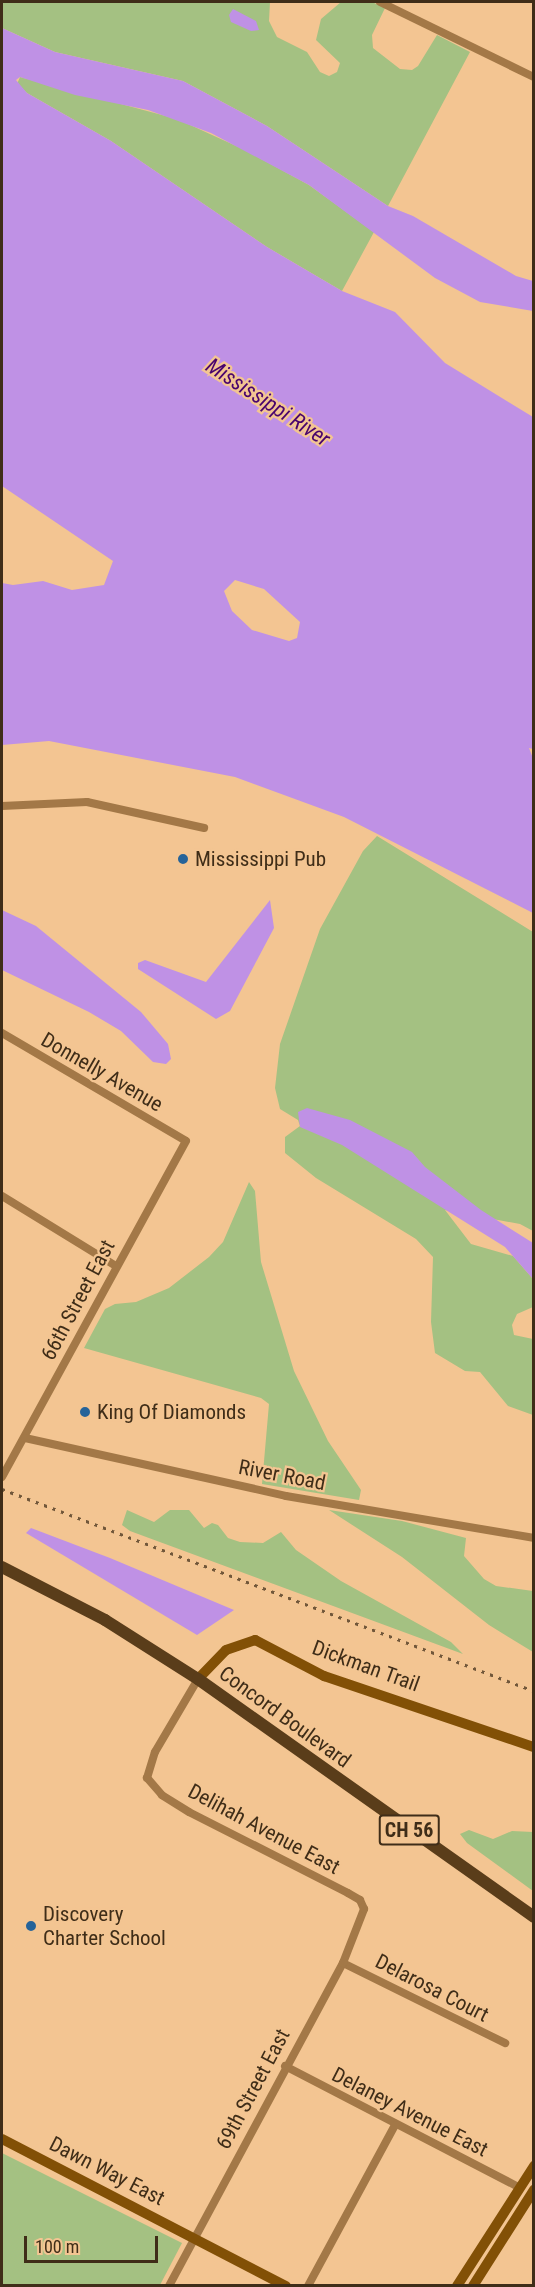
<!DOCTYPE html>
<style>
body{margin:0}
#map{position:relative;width:535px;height:2287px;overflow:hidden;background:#f3c592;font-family:"Roboto Condensed",sans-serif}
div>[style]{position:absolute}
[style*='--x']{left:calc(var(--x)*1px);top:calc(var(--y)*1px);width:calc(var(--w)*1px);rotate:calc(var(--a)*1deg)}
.green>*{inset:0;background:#a4c182}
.water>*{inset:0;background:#bf91e5}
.street>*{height:8px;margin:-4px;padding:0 4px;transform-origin:4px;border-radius:4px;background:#a37847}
.secondary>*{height:10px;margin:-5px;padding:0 5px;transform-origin:5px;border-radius:5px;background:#825006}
.primary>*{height:12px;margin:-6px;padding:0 6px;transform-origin:6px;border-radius:6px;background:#5a3d1a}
.rail>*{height:3px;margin-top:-1.5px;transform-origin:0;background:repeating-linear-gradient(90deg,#71573a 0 3px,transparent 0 9px)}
.dots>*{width:16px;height:16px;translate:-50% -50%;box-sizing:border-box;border:3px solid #f3c592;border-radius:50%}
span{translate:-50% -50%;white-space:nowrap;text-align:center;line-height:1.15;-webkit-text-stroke:4.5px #f3c592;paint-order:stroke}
.shield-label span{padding:2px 4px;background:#f3c592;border:2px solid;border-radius:4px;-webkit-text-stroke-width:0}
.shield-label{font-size:20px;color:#3f2d18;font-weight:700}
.poi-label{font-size:21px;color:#3f2d18}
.left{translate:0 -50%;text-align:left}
.street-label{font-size:21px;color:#3f2d18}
.water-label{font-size:22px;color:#49046d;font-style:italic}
.frame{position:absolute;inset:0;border:3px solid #3f2d18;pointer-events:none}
.scale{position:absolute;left:24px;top:2236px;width:134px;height:27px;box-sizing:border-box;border:3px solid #3f2d18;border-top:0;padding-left:8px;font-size:18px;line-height:21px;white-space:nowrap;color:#3f2d18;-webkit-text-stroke:4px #f3c592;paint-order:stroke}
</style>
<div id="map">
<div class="green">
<div style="clip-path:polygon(2px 2px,270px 2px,269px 21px,277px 37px,307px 52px,320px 72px,329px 76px,337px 72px,340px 63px,316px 40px,321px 19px,341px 2px,372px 2px,385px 8px,372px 35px,373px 48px,400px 69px,412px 70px,418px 66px,437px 35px,470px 52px,388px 206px,267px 126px,183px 81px,55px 52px,2px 28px)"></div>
<div style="clip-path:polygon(20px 77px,177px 119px,245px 150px,309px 185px,374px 232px,342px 291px,267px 247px,111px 141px,27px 93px,17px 84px)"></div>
<div style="clip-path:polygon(377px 836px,533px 932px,533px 1231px,520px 1224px,445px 1210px,471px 1244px,513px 1256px,533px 1279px,533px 1307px,517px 1314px,512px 1325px,514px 1335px,533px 1339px,533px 1415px,508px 1406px,480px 1372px,465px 1371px,435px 1353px,431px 1322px,433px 1257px,416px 1239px,316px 1178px,285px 1153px,285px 1137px,300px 1126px,298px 1120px,280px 1109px,275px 1088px,280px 1044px,320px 929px,363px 851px)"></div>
<div style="clip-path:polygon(249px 1182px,255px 1191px,261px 1262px,294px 1371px,328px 1441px,361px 1490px,359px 1500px,262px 1484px,269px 1404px,261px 1398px,84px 1348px,105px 1309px,115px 1304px,136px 1302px,169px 1288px,209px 1257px,223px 1242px)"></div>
<div style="clip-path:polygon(127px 1510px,154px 1522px,170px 1510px,189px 1510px,204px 1528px,212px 1523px,218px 1525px,228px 1538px,240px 1542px,263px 1543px,281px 1532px,296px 1550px,341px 1581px,451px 1642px,463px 1654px,130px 1531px,122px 1525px)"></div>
<div style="clip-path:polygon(329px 1510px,402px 1521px,466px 1538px,464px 1556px,484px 1579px,496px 1586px,533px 1591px,533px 1652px,489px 1625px,402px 1557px)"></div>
<div style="clip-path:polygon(469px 1830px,493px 1839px,512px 1831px,533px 1832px,533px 1891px,467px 1843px,460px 1834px)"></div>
<div style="clip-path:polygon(2px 2153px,182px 2243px,160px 2285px,2px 2285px)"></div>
</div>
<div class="water">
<div style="clip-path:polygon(233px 9px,256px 21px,259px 30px,251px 31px,231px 22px,229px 15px)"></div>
<div style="clip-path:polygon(evenodd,2px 28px,55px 52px,183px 81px,267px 126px,388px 206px,413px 216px,516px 276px,533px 281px,533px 311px,480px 302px,435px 278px,309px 185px,211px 133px,148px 110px,75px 95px,20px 77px,16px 80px,27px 93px,111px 141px,267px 247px,342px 291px,395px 312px,445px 363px,533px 417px,533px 749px,529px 748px,534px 761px,533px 913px,344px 817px,235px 777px,49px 741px,2px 745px,2px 583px,13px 585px,43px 581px,72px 590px,104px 585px,113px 561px,2px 486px,2px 28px,235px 580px,264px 589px,300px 622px,297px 638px,289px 641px,252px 630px,232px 611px,224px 591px,235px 580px)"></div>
<div style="clip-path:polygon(270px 900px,274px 928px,230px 1011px,216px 1019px,138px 969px,138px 963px,145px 960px,206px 982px)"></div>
<div style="clip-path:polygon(2px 910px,36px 926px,141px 1012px,168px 1044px,171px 1059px,166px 1064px,153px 1062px,121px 1031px,89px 1012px,2px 970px)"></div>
<div style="clip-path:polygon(307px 1108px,350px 1120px,412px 1152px,425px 1167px,481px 1210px,533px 1243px,533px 1279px,505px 1247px,342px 1145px,300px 1127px,298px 1112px)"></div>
<div style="clip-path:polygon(31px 1528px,110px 1558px,234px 1610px,197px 1635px,26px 1533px)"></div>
</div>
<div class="street">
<div style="--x:380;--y:2;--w:171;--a:26"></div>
<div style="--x:2;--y:806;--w:85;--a:-2.7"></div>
<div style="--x:87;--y:802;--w:120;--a:12.5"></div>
<div style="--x:2;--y:1033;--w:213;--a:30.4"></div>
<div style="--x:186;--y:1141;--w:383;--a:118.7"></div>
<div style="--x:2;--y:1196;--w:134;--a:31.6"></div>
<div style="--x:25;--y:1438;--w:267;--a:12.5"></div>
<div style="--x:286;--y:1496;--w:252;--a:9.6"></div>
<div style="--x:343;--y:1963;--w:181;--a:26.3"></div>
<div style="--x:285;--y:2066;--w:265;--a:27.4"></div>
<div style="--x:169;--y:2286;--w:367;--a:-61.7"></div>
<div style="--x:343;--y:1963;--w:58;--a:-68.7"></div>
<div style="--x:364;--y:1909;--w:10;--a:-114"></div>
<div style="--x:360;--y:1900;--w:14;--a:-150"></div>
<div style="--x:348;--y:1893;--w:178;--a:-153"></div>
<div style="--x:189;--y:1812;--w:32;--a:-148"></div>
<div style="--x:162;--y:1795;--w:23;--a:-131"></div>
<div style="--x:147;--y:1778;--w:27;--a:-73"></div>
<div style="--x:155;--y:1752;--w:85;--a:-59.5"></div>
<div style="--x:308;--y:2286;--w:183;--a:-61.6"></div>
</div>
<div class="secondary">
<div style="--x:198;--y:1679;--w:40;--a:-46"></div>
<div style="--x:226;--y:1650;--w:31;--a:-19"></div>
<div style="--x:255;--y:1640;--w:78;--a:27.6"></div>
<div style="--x:324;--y:1676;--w:222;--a:18.7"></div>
<div style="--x:2;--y:2139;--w:320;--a:27.4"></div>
<div style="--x:457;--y:2286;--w:143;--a:-57.3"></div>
<div style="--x:473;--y:2286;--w:114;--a:-57.6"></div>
</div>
<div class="primary">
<div style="--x:2;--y:1567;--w:116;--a:27.2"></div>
<div style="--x:105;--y:1620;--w:110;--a:32.4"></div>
<div style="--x:198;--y:1679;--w:412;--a:35.3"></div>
</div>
<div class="rail">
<div style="--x:2;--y:1489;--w:569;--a:20.79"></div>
</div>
<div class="dots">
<div style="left:183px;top:859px;background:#256399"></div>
<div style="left:85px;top:1412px;background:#256399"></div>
<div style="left:31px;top:1926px;background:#256399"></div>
</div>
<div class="shield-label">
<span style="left:409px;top:1830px">CH 56</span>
</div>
<div class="poi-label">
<span class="left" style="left:195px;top:859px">Mississippi Pub</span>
<span class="left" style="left:97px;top:1412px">King Of Diamonds</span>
<span class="left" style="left:43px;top:1926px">Discovery<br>Charter School</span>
</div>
<div class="street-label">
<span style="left:102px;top:1072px;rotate:30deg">Donnelly Avenue</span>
<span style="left:78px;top:1300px;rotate:-62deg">66th Street East</span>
<span style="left:282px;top:1475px;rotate:11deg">River Road</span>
<span style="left:366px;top:1666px;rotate:20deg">Dickman Trail</span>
<span style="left:285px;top:1717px;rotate:36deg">Concord Boulevard</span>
<span style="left:264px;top:1829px;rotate:28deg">Delihah Avenue East</span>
<span style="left:432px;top:1988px;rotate:27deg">Delarosa Court</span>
<span style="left:253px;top:2089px;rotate:-62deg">69th Street East</span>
<span style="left:410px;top:2112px;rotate:27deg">Delaney Avenue East</span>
<span style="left:107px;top:2171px;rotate:27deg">Dawn Way East</span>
</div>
<div class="water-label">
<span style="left:268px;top:402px;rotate:33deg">Mississippi River</span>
</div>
<div class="frame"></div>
<div class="scale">100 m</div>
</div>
